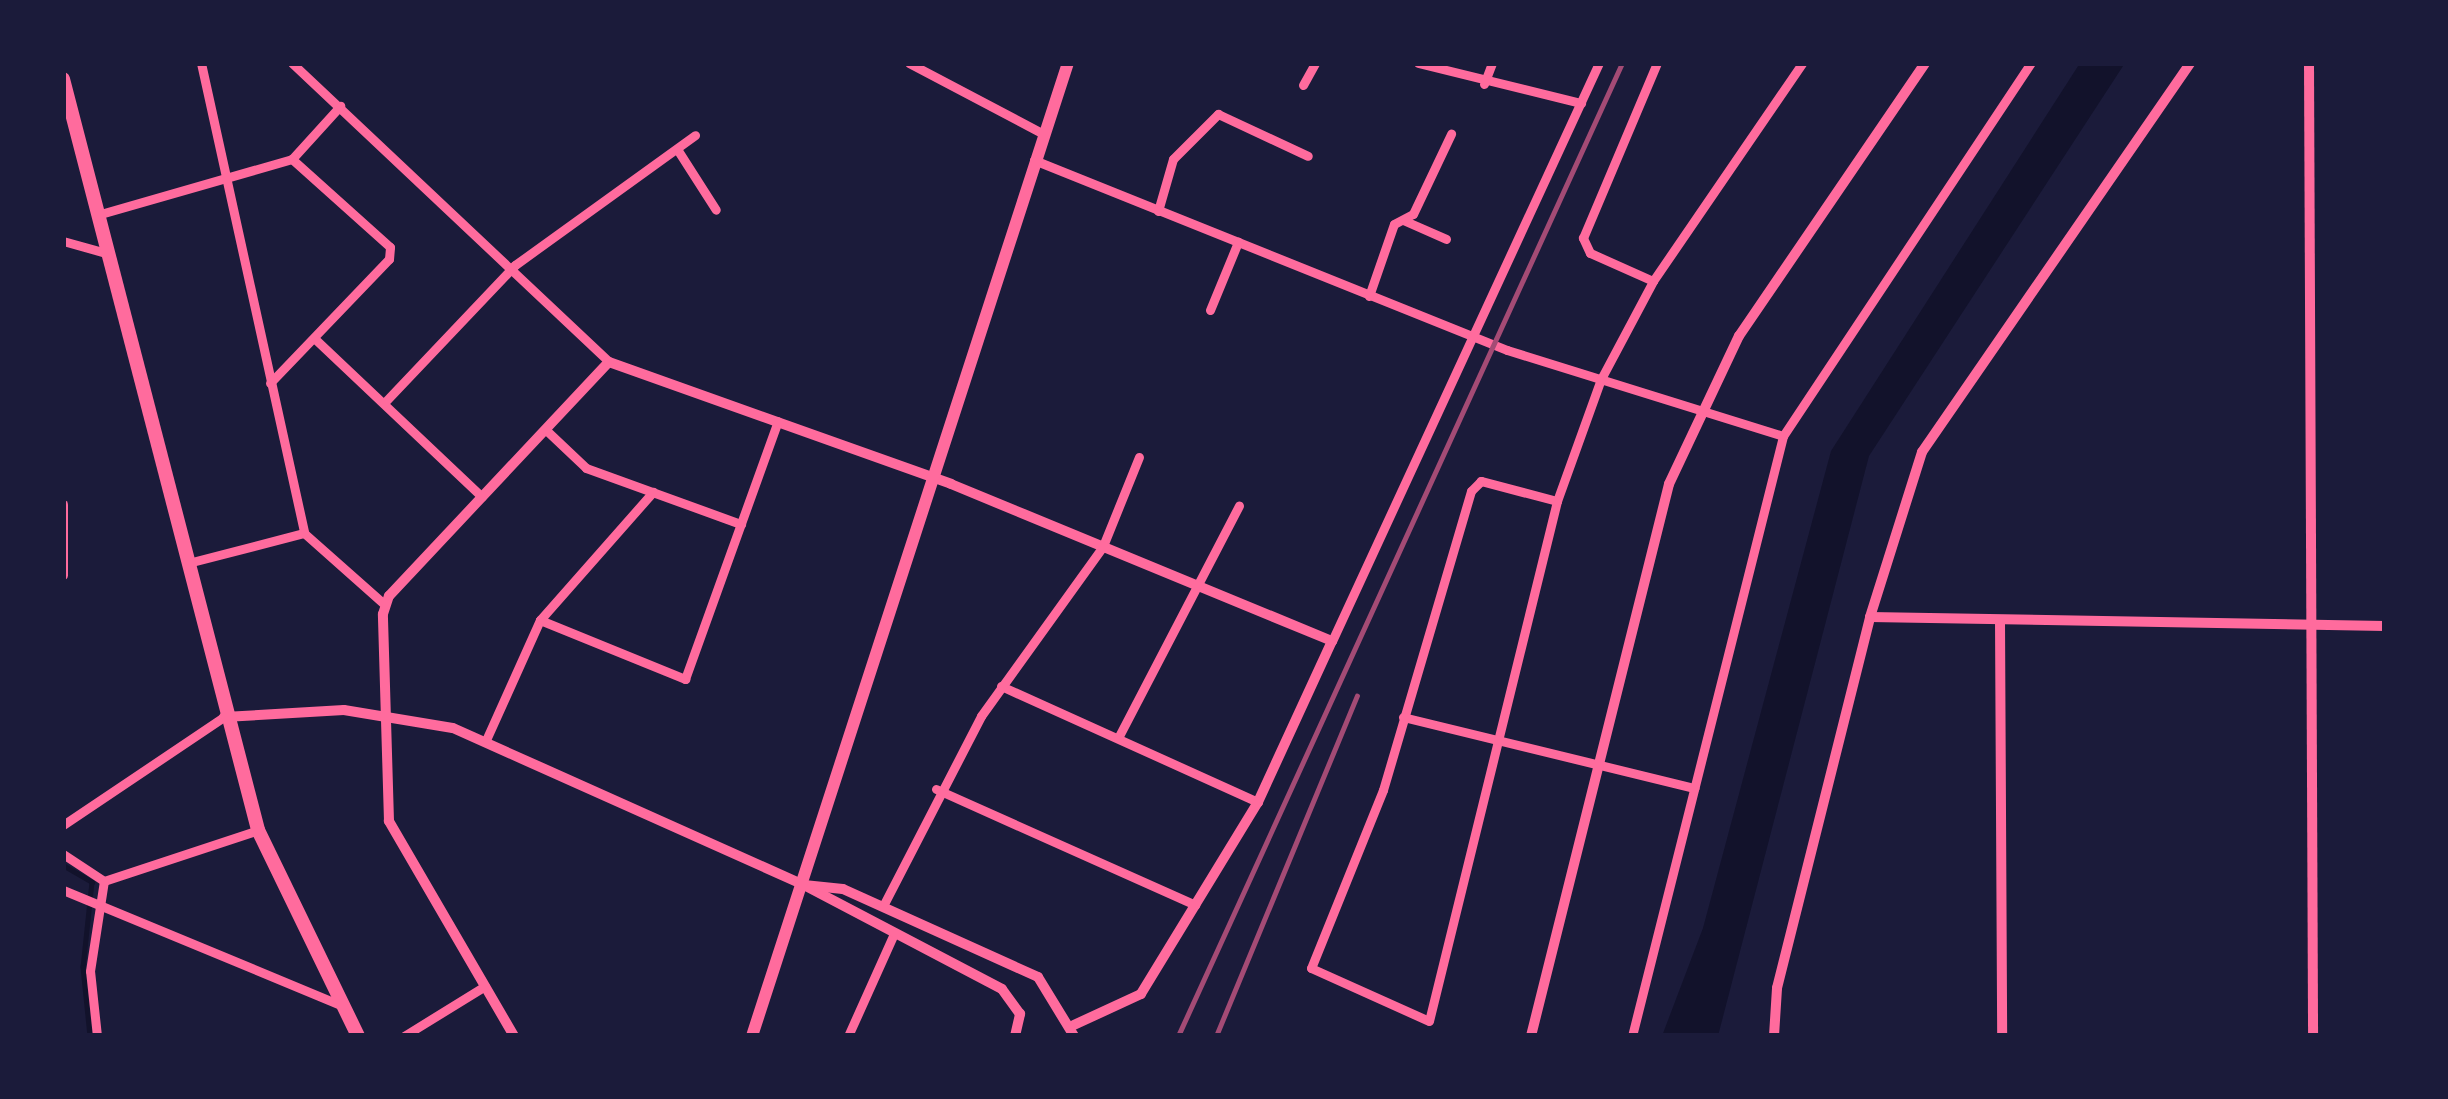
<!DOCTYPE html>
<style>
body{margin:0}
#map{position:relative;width:2448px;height:1099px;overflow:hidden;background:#1b1b3a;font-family:Manrope,sans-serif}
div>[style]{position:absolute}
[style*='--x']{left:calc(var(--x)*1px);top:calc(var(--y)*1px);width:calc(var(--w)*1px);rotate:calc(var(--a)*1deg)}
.water>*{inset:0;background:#12122b}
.stream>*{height:4.5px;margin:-2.25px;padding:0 2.25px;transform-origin:2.25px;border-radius:2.25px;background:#12122b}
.minor>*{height:9px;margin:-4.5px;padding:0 4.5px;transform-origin:4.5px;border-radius:4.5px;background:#ff6b9d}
.tertiary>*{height:10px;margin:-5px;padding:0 5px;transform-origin:5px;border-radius:5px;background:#ff6b9d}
.secondary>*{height:12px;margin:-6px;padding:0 6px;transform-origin:6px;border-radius:6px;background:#ff6b9d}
.primary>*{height:14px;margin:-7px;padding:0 7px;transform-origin:7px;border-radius:7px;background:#ff6b9d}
.rail>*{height:4.5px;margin:-2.25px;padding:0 2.25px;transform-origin:2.25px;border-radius:2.25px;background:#a44b75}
span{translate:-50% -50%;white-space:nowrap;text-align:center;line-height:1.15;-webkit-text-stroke:9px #1b1b3a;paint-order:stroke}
.frame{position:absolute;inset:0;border:66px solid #1b1b3a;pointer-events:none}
</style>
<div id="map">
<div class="water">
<div style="clip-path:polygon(2080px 63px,2125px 63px,1869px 456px,1718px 1036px,1662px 1036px,1703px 928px,1831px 451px)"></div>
</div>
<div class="stream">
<div style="--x:63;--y:865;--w:34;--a:30"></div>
<div style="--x:92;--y:882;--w:85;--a:96"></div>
<div style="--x:83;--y:967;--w:69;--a:84.2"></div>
</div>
<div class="minor">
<div style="--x:201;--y:63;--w:481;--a:77.6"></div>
<div style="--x:304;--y:533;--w:108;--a:41.6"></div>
<div style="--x:292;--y:63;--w:436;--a:43.3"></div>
<div style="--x:909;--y:63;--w:150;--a:27.8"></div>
<div style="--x:1418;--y:63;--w:168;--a:13.8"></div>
<div style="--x:1484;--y:84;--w:22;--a:-69"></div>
<div style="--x:1303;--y:85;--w:25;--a:-61"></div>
<div style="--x:677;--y:149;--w:72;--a:57.4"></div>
<div style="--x:1034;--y:160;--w:510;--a:21.88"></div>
<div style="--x:1507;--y:350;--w:289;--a:17.3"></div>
<div style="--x:1158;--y:211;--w:54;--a:-73.9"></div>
<div style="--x:1173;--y:159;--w:64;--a:-45"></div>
<div style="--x:1218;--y:114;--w:99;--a:25"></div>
<div style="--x:97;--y:215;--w:203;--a:-16"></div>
<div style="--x:292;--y:159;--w:72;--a:-47.8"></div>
<div style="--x:1403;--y:220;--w:47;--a:23.8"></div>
<div style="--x:63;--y:241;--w:45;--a:15.6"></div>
<div style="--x:1653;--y:281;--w:69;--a:-156"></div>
<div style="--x:1590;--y:253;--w:17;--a:-115"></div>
<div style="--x:1583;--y:238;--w:190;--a:-67.1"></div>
<div style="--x:1369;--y:296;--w:76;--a:-70.9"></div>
<div style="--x:1394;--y:224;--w:21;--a:-28"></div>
<div style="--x:1413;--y:214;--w:89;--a:-64.6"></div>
<div style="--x:1210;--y:310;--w:74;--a:-67.6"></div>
<div style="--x:314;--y:338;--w:231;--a:43.4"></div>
<div style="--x:270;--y:383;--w:172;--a:-46.2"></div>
<div style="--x:389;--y:259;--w:12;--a:-85"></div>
<div style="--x:390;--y:247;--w:132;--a:-138.1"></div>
<div style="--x:384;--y:403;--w:190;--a:-46.5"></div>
<div style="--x:515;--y:265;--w:222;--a:-35.8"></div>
<div style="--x:546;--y:430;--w:55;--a:43.5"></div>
<div style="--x:586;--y:468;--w:165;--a:19.9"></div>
<div style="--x:1557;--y:501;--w:79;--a:-165.3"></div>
<div style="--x:1481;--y:481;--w:14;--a:135"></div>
<div style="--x:1471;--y:491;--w:312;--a:106.4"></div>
<div style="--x:1383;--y:790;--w:192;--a:112"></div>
<div style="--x:1311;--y:968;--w:129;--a:24.2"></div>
<div style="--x:1429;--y:1021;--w:536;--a:-76.17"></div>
<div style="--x:1557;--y:501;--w:130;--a:-70.2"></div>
<div style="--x:1601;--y:379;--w:111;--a:-62"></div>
<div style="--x:1653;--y:281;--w:264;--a:-55.6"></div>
<div style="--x:63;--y:504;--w:71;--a:90"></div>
<div style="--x:188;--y:563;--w:120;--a:-14.5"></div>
<div style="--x:540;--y:620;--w:157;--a:22.1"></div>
<div style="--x:685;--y:679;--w:274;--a:-70.2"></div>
<div style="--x:1332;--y:641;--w:637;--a:-65.21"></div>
<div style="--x:1001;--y:686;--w:282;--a:24.3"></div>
<div style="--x:1403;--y:717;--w:300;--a:13.7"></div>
<div style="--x:1118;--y:738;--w:262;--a:-62.5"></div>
<div style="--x:486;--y:740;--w:132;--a:-65.8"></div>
<div style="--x:540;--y:620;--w:171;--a:-48.6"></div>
<div style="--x:936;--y:789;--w:284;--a:24.1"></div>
<div style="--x:63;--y:825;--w:194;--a:-33.9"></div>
<div style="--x:63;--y:854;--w:49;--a:33.4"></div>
<div style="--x:104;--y:881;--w:162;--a:-18.3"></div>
<div style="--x:63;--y:890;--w:298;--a:22.5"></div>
<div style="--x:883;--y:906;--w:214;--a:-62.7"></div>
<div style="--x:981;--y:716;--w:209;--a:-54.3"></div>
<div style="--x:1103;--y:546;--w:96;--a:-68"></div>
<div style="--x:97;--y:1036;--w:65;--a:-96.1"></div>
<div style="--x:90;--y:971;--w:91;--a:-81.2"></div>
<div style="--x:404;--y:1036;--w:95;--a:-31.7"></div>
<div style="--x:848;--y:1036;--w:110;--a:-65.8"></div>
<div style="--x:1632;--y:1036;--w:619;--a:-75.87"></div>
<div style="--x:1783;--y:436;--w:448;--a:-56.4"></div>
</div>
<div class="tertiary">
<div style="--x:2309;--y:63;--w:973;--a:89.76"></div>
<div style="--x:1870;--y:617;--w:515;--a:1"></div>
<div style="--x:2000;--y:620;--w:416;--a:89.7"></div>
<div style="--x:224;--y:717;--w:120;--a:-3.3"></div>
<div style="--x:344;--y:710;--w:110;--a:9.4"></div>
<div style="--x:453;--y:728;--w:385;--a:24.1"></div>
<div style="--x:514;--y:1036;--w:249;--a:-120.2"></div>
<div style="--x:389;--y:821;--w:207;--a:-91.7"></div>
<div style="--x:383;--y:614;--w:19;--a:-72"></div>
<div style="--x:389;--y:596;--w:321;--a:-46.8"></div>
<div style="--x:609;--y:362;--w:363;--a:19.6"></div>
<div style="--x:951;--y:484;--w:412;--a:22.4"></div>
<div style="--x:1332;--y:641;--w:177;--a:114.7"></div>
<div style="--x:1258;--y:802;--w:225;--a:121.4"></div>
<div style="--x:1141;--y:994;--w:74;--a:155.2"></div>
<div style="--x:1015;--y:1036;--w:23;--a:-77"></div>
<div style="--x:1020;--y:1014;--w:31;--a:-126"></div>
<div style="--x:1002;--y:989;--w:224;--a:-152.3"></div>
<div style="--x:804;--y:885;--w:39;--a:6"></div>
<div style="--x:843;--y:889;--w:214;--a:24.3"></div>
<div style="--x:1038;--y:977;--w:69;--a:58.6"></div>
<div style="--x:1531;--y:1036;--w:569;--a:-75.96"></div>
<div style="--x:1669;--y:484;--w:164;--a:-64.7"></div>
<div style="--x:1739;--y:336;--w:330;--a:-55.7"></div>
<div style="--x:1774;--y:1036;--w:48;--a:-86.4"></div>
<div style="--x:1777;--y:988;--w:382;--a:-75.9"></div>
<div style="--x:1870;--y:617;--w:173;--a:-72.5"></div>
<div style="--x:1922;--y:452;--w:472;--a:-55.4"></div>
</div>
<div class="secondary">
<div style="--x:752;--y:1036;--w:1023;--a:-72.01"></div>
</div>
<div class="primary">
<div style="--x:63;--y:79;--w:776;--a:75.44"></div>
<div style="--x:258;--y:830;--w:229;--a:64.1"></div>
</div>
<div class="rail">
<div style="--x:1178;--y:1036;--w:1070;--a:-65.47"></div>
<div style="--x:1216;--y:1036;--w:368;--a:-67.5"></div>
</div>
<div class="frame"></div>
</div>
